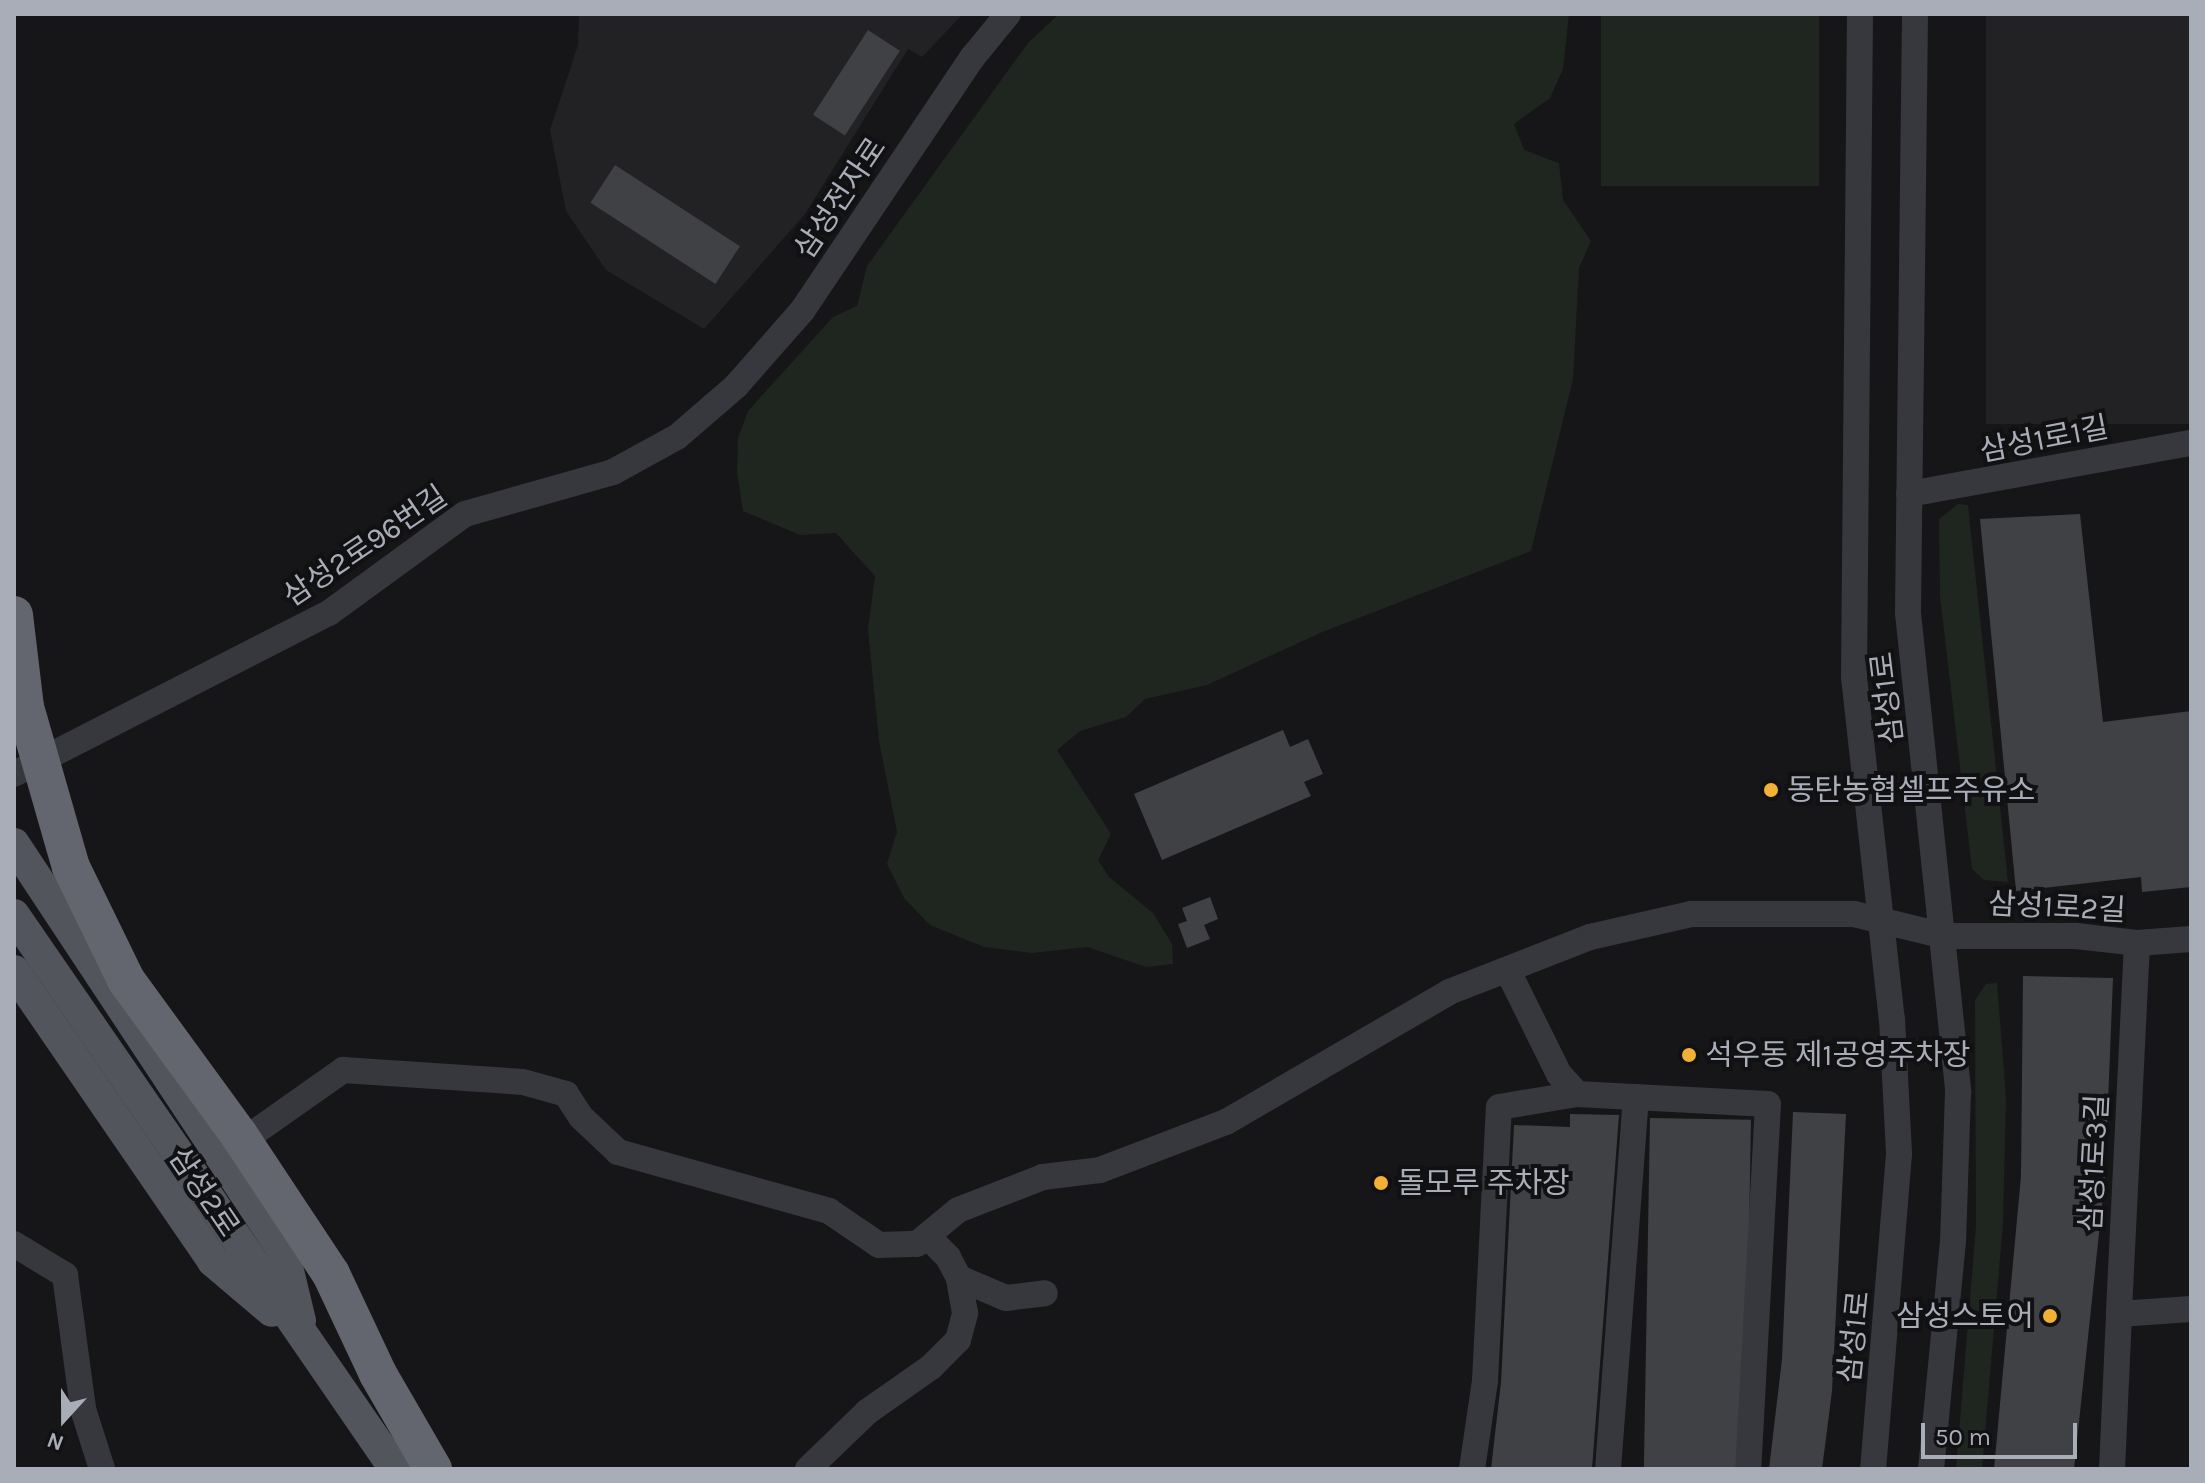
<!DOCTYPE html>
<meta charset="utf-8">
<style>
body{margin:0}
#map{position:relative;width:2205px;height:1483px;overflow:hidden;background:#161618;font-family:Karla,"Noto Sans KR",sans-serif}
div>[style]{position:absolute}
[style*='--x']{left:calc(var(--x)*1px);top:calc(var(--y)*1px);width:calc(var(--w)*1px);rotate:calc(var(--a)*1deg)}
.built>*{inset:0;background:#222225;transform-origin:0 0}
.green>*{inset:0;background:#1e261f;transform-origin:0 0}
.building>*{inset:0;background:#404145;transform-origin:0 0}
.minor>*{height:26px;margin:-13px;padding:0 13px;transform-origin:13px;border-radius:13px;background:#37383d}
.major>*{height:32px;margin:-16px;padding:0 16px;transform-origin:16px;border-radius:16px;background:#53555c}
.highway>*{height:38px;margin:-19px;padding:0 19px;transform-origin:19px;border-radius:19px;background:#63666e}
.highway-bridge>*{height:38px;margin:-19px;padding:0 19px;transform-origin:19px;border-radius:19px;background:#63666e}
.dots>*{width:22px;height:22px;translate:-50% -50%;box-sizing:border-box;border:4px solid #111113;border-radius:50%}
span{translate:-50% -50%;white-space:nowrap;text-align:center;line-height:1.15;-webkit-text-stroke:8px #111113;paint-order:stroke}
.street-label{font-size:30px;color:#a8adb8}
.poi-label{font-size:30px;color:#a8adb8}
.left{translate:0 -50%;text-align:left}
.right{translate:-100% -50%;text-align:right}
.frame{position:absolute;inset:0;border:16px solid #a8adb8;pointer-events:none}
.north{position:absolute;left:24px;top:1379px;width:80px;height:80px;-webkit-text-stroke:6px #111113;paint-order:stroke;rotate:201deg;font-size:22px;font-weight:700;line-height:32px;text-align:center;color:#a8adb8}
.north::after{content:'';display:block;margin:auto;width:28px;height:36px;background:#a8adb8;clip-path:polygon(50% 0,100% 100%,50% 72%,0 100%)}
.scale{position:absolute;left:1921px;top:1423px;width:156px;height:36px;box-sizing:border-box;border:4px solid #a8adb8;border-top:0;padding-left:10px;font-size:24px;line-height:28px;white-space:nowrap;color:#a8adb8;-webkit-text-stroke:6px #111113;paint-order:stroke}
</style>
<div id="map">
<div class="built">
<div style="clip-path:polygon(579px 14px,963px 14px,922px 57px,908px 49px,805px 214px,704px 329px,606px 270px,566px 211px,550px 130px,578px 45px)"></div>
<div style="left:1986px;top:14px;width:205px;height:410px"></div>
</div>
<div class="green">
<div style="clip-path:polygon(1059px 14px,1569px 14px,1563px 69px,1550px 98px,1514px 124px,1524px 150px,1559px 163px,1563px 200px,1591px 241px,1579px 268px,1573px 379px,1531px 551px,1320px 633px,1207px 685px,1145px 699px,1126px 717px,1080px 731px,1057px 750px,1111px 834px,1098px 860px,1109px 877px,1153px 913px,1172px 944px,1173px 964px,1146px 967px,1087px 947px,1032px 953px,984px 947px,930px 925px,904px 898px,887px 864px,897px 832px,879px 741px,868px 629px,875px 576px,836px 533px,800px 535px,743px 511px,737px 472px,738px 438px,748px 411px,833px 317px,857px 306px,867px 266px,1028px 43px)"></div>
<div style="left:1601px;top:14px;width:218px;height:172px"></div>
<div style="clip-path:polygon(1958px 504px,1968px 505px,2008px 882px,1984px 880px,1972px 869px,1940px 596px,1939px 519px)"></div>
<div style="clip-path:polygon(1997px 983px,2006px 1097px,2003px 1223px,1982px 1469px,1956px 1469px,1976px 1226px,1975px 1000px,1986px 984px)"></div>
</div>
<div class="building">
<div style="left:868px;top:30px;width:38px;height:101px;rotate:33deg"></div>
<div style="left:615px;top:165px;width:149px;height:45px;rotate:33deg"></div>
<div style="clip-path:polygon(2080px 514px,2103px 722px,2191px 711px,2191px 887px,2142px 892px,2141px 877px,2016px 891px,1980px 519px)"></div>
<div style="clip-path:polygon(1283px 730px,1290px 747px,1308px 739px,1323px 774px,1304px 782px,1311px 796px,1162px 860px,1134px 794px)"></div>
<div style="clip-path:polygon(1210px 897px,1218px 919px,1204px 925px,1210px 939px,1187px 948px,1178px 924px,1187px 921px,1182px 908px)"></div>
<div style="clip-path:polygon(2023px 976px,2113px 978px,2105px 1177px,2074px 1469px,1994px 1469px,2021px 1176px)"></div>
<div style="clip-path:polygon(1793px 1112px,1846px 1114px,1832px 1391px,1822px 1469px,1769px 1469px,1782px 1359px)"></div>
<div style="clip-path:polygon(1570px 1114px,1619px 1115px,1592px 1469px,1491px 1469px,1501px 1382px,1514px 1125px,1570px 1127px)"></div>
<div style="left:1650px;top:1118px;width:101px;height:352px;rotate:1deg"></div>
</div>
<div class="minor">
<div style="--x:1860;--y:14;--w:663;--a:90.52"></div>
<div style="--x:1854;--y:677;--w:344;--a:83.7"></div>
<div style="--x:1892;--y:1019;--w:135;--a:87"></div>
<div style="--x:1899;--y:1154;--w:316;--a:94.7"></div>
<div style="--x:1915;--y:14;--w:599;--a:90.67"></div>
<div style="--x:1908;--y:613;--w:482;--a:84"></div>
<div style="--x:1958;--y:1092;--w:149;--a:91.9"></div>
<div style="--x:1953;--y:1241;--w:229;--a:95.5"></div>
<div style="--x:1909;--y:494;--w:287;--a:-10.3"></div>
<div style="--x:14;--y:774;--w:354;--a:-27.1"></div>
<div style="--x:329;--y:613;--w:168;--a:-36.1"></div>
<div style="--x:465;--y:514;--w:154;--a:-15.8"></div>
<div style="--x:613;--y:472;--w:73;--a:-28.7"></div>
<div style="--x:677;--y:437;--w:78;--a:-40.8"></div>
<div style="--x:736;--y:386;--w:100;--a:-48.7"></div>
<div style="--x:802;--y:311;--w:305;--a:-56.1"></div>
<div style="--x:972;--y:58;--w:57;--a:-50.7"></div>
<div style="--x:2137;--y:943;--w:371;--a:92.8"></div>
<div style="--x:2119;--y:1314;--w:72;--a:-4"></div>
<div style="--x:1509;--y:973;--w:113;--a:63.7"></div>
<div style="--x:1559;--y:1074;--w:27;--a:48"></div>
<div style="--x:251;--y:1135;--w:113;--a:-35.2"></div>
<div style="--x:343;--y:1070;--w:180;--a:3.8"></div>
<div style="--x:523;--y:1082;--w:45;--a:15.6"></div>
<div style="--x:566;--y:1094;--w:27;--a:57"></div>
<div style="--x:581;--y:1117;--w:51;--a:43.4"></div>
<div style="--x:618;--y:1152;--w:219;--a:15.6"></div>
<div style="--x:829;--y:1211;--w:60;--a:34.2"></div>
<div style="--x:879;--y:1245;--w:38;--a:-2"></div>
<div style="--x:917;--y:1244;--w:53;--a:-39.7"></div>
<div style="--x:958;--y:1210;--w:91;--a:-21.2"></div>
<div style="--x:1043;--y:1177;--w:57;--a:-7"></div>
<div style="--x:1100;--y:1170;--w:135;--a:-20.9"></div>
<div style="--x:1226;--y:1122;--w:258;--a:-30.2"></div>
<div style="--x:1449;--y:992;--w:151;--a:-21.3"></div>
<div style="--x:1590;--y:937;--w:104;--a:-12.8"></div>
<div style="--x:1691;--y:914;--w:163;--a:0"></div>
<div style="--x:1854;--y:914;--w:94;--a:13.6"></div>
<div style="--x:1945;--y:936;--w:131;--a:0"></div>
<div style="--x:2076;--y:936;--w:61;--a:6.5"></div>
<div style="--x:2137;--y:943;--w:54;--a:-4.2"></div>
<div style="--x:14;--y:1244;--w:60;--a:31.3"></div>
<div style="--x:65;--y:1275;--w:135;--a:82.3"></div>
<div style="--x:83;--y:1409;--w:63;--a:72.4"></div>
<div style="--x:959;--y:1278;--w:51;--a:23.1"></div>
<div style="--x:1006;--y:1298;--w:39;--a:-7"></div>
<div style="--x:808;--y:1469;--w:82;--a:-44"></div>
<div style="--x:867;--y:1412;--w:78;--a:-35.1"></div>
<div style="--x:931;--y:1367;--w:38;--a:-45"></div>
<div style="--x:958;--y:1340;--w:28;--a:-75"></div>
<div style="--x:965;--y:1313;--w:36;--a:-100"></div>
<div style="--x:959;--y:1278;--w:24;--a:-118"></div>
<div style="--x:948;--y:1257;--w:30;--a:-135"></div>
<div style="--x:1472;--y:1469;--w:89;--a:-81.6"></div>
<div style="--x:1485;--y:1381;--w:274;--a:-87.1"></div>
<div style="--x:1499;--y:1107;--w:79;--a:-9.5"></div>
<div style="--x:1577;--y:1094;--w:191;--a:3"></div>
<div style="--x:1768;--y:1104;--w:366;--a:93.1"></div>
<div style="--x:1608;--y:1469;--w:373;--a:-85.7"></div>
<div style="--x:2112;--y:1469;--w:155;--a:-87.4"></div>
</div>
<div class="major">
<div style="--x:14;--y:844;--w:487;--a:56.5"></div>
<div style="--x:283;--y:1250;--w:73;--a:76.5"></div>
<div style="--x:14;--y:915;--w:672;--a:55.48"></div>
<div style="--x:14;--y:971;--w:352;--a:55.5"></div>
<div style="--x:213;--y:1261;--w:77;--a:40.3"></div>
</div>
<div class="highway">
<div style="--x:14;--y:615;--w:93;--a:83.2"></div>
<div style="--x:126;--y:980;--w:192;--a:53.9"></div>
<div style="--x:239;--y:1135;--w:167;--a:56.5"></div>
<div style="--x:331;--y:1274;--w:110;--a:64.8"></div>
<div style="--x:378;--y:1374;--w:110;--a:59.9"></div>
</div>
<div class="highway-bridge">
<div style="--x:25;--y:707;--w:166;--a:74"></div>
<div style="--x:71;--y:867;--w:126;--a:64"></div>
</div>
<div class="dots">
<div style="left:1771px;top:790px;background:#f2b134"></div>
<div style="left:1689px;top:1055px;background:#f2b134"></div>
<div style="left:1381px;top:1183px;background:#f2b134"></div>
<div style="left:2050px;top:1316px;background:#f2b134"></div>
</div>
<div class="street-label">
<span style="left:840px;top:198px;rotate:-56deg">삼성전자로</span>
<span style="left:2044px;top:439px;rotate:-11deg">삼성1로1길</span>
<span style="left:365px;top:546px;rotate:-34deg">삼성2로96번길</span>
<span style="left:1887px;top:698px;rotate:-97deg">삼성1로</span>
<span style="left:2057px;top:907px;rotate:3deg">삼성1로2길</span>
<span style="left:2094px;top:1163px;rotate:-87deg">삼성1로3길</span>
<span style="left:204px;top:1192px;rotate:56deg">삼성2로</span>
<span style="left:1854px;top:1337px;rotate:-84deg">삼성1로</span>
</div>
<div class="poi-label">
<span class="left" style="left:1787px;top:790px">동탄농협셀프주유소</span>
<span class="left" style="left:1705px;top:1055px">석우동 제1공영주차장</span>
<span class="left" style="left:1397px;top:1183px">돌모루 주차장</span>
<span class="right" style="left:2034px;top:1316px">삼성스토어</span>
</div>
<div class="frame"></div>
<div class="north">N</div>
<div class="scale">50 m</div>
</div>
